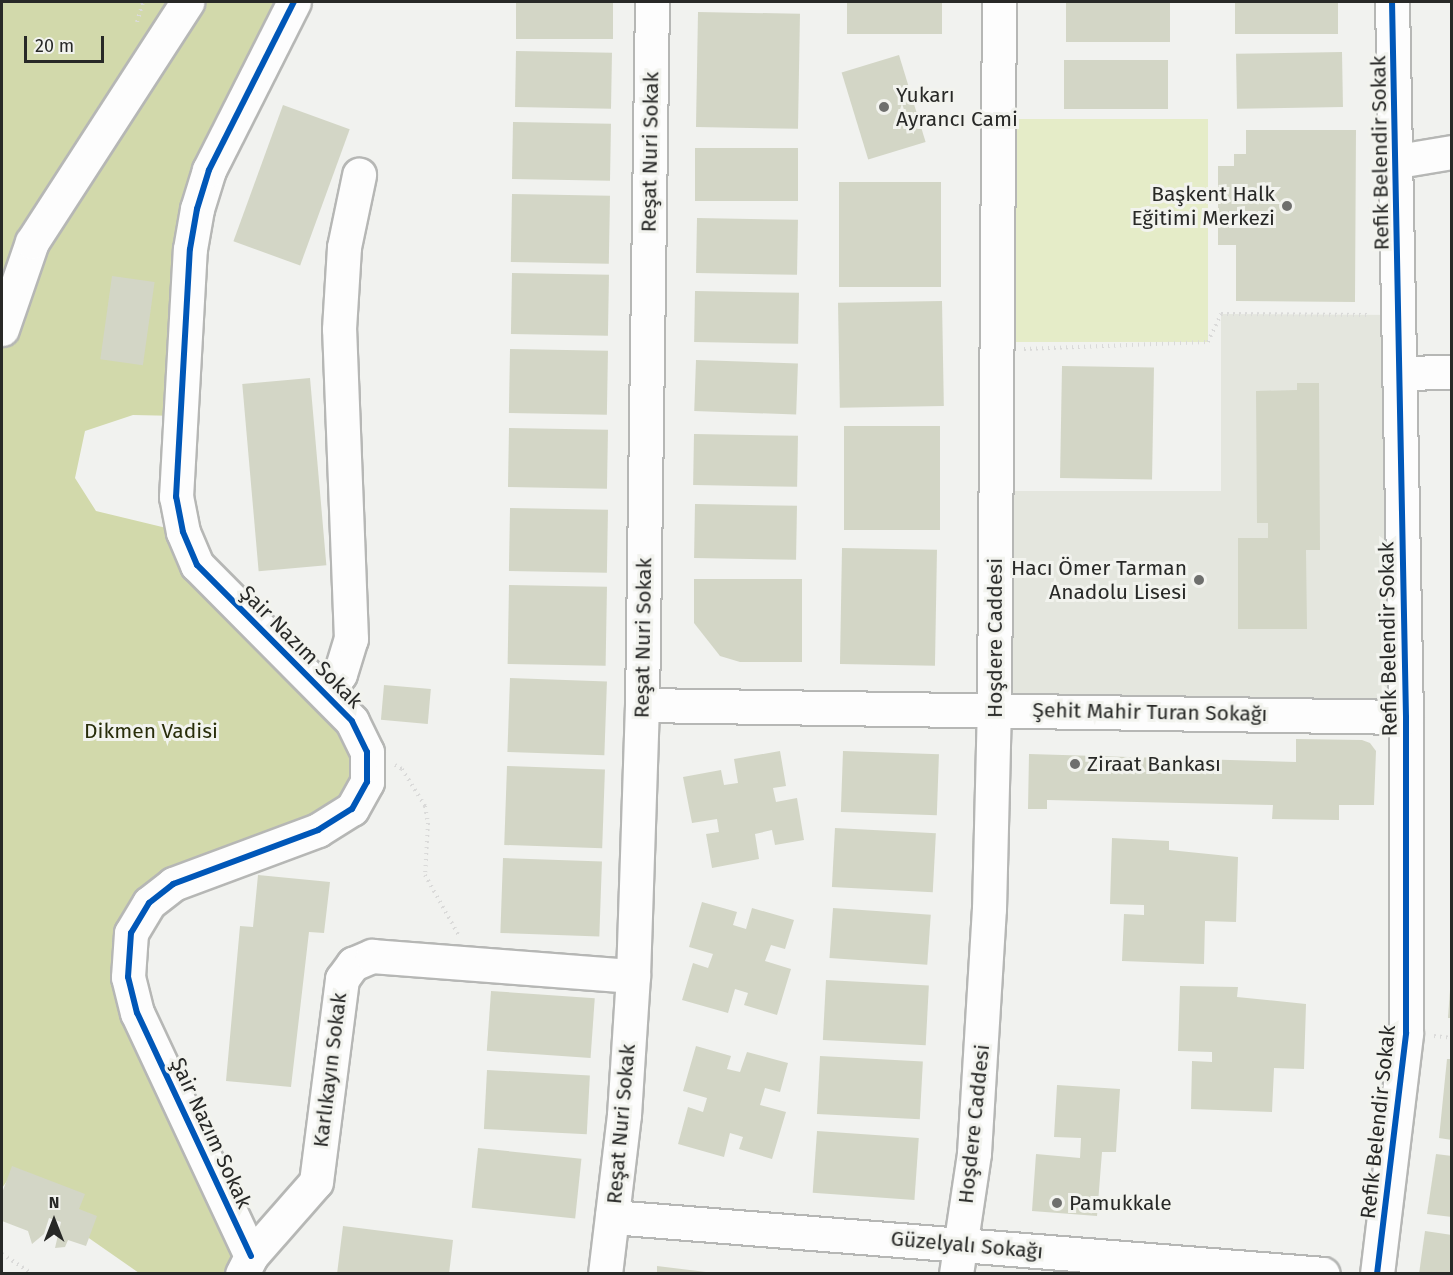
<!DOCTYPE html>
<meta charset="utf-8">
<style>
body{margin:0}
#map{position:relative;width:1453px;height:1275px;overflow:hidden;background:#f1f2ef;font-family:"Fira Sans",sans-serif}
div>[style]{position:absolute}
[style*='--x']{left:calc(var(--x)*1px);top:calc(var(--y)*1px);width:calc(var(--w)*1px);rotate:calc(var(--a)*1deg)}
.built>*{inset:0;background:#e4e6de}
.green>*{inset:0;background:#e5ecc8;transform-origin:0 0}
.forest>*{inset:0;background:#d2d9ab}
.building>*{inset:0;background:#d3d6c6;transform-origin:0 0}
.path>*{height:4px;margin-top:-2px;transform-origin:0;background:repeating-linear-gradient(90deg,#dadad9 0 1.5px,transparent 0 6px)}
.roads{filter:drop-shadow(2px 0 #b6b7b5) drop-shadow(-2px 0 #b6b7b5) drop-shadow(0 2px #b6b7b5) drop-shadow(0 -2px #b6b7b5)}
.minor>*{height:33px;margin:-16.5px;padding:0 16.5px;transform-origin:16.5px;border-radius:16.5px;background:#fdfdfd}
.major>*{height:33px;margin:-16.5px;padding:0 16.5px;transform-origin:16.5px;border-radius:16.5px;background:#fdfdfd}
.cycleway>*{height:6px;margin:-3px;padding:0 3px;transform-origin:3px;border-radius:3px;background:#0057b8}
.dots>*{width:16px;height:16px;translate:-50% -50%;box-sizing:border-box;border:3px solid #f2f3ee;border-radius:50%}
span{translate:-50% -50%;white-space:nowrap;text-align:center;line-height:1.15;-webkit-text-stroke:6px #f2f3ee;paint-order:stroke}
.poi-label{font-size:21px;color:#282927}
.left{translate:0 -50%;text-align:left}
.right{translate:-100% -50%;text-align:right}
.street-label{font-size:21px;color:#282927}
.park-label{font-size:21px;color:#282d0a}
.frame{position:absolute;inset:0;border:3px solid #282927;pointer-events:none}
.north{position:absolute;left:24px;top:1191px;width:60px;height:60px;-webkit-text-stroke:4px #f2f3ee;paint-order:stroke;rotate:0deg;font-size:16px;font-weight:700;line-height:24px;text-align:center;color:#282927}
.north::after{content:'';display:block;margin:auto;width:21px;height:27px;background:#282927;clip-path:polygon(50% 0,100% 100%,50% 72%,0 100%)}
.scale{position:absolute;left:24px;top:36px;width:80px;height:27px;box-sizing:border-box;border:3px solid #282927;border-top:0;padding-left:8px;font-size:18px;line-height:21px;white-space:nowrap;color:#282927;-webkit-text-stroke:4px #f2f3ee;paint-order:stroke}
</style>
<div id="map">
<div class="built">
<div style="clip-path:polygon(1221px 314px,1398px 315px,1406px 717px,994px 710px,996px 491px,1221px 491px)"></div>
</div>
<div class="green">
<div style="left:1208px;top:119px;width:223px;height:210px;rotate:90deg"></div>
</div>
<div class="forest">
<div style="clip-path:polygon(2px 2px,294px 2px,224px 140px,179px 416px,133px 415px,85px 431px,75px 478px,96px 511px,183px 532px,352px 720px,352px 809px,149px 903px,128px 977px,242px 1273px,139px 1273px,7px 1181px,2px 1188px)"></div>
</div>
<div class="building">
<div style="left:516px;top:2px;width:97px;height:37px"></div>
<div style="left:847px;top:2px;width:95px;height:32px"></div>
<div style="left:1066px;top:2px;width:104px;height:40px"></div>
<div style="left:1235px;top:2px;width:103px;height:32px"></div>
<div style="left:698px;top:12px;width:102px;height:115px;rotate:1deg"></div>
<div style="left:516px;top:51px;width:96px;height:56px;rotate:1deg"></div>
<div style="left:1342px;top:52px;width:55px;height:106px;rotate:89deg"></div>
<div style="left:899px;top:55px;width:91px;height:60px;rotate:73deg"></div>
<div style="left:1168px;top:60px;width:49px;height:104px;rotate:90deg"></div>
<div style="left:283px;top:105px;width:71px;height:145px;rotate:20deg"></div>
<div style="left:513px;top:122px;width:98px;height:57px;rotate:1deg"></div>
<div style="clip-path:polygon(1246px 130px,1356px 130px,1355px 302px,1236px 301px,1236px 245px,1218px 245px,1218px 166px,1234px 166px,1234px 154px,1246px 154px)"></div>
<div style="left:695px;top:148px;width:103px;height:53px"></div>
<div style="left:839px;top:182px;width:102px;height:105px"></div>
<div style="left:512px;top:194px;width:98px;height:68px;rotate:1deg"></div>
<div style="left:697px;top:218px;width:101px;height:55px;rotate:1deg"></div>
<div style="left:512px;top:273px;width:97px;height:61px;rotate:1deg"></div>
<div style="left:112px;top:276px;width:43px;height:84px;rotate:8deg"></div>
<div style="left:695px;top:291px;width:104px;height:51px;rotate:1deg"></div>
<div style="left:942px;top:301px;width:105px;height:104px;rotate:89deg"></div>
<div style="left:510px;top:349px;width:98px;height:64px;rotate:1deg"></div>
<div style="left:696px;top:360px;width:102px;height:51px;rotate:2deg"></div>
<div style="left:1062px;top:366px;width:92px;height:112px;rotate:1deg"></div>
<div style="left:310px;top:378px;width:188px;height:68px;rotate:85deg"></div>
<div style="clip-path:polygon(1297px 383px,1319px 383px,1320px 550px,1306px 550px,1307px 629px,1238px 629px,1238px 538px,1268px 538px,1268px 523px,1257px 523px,1256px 391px,1297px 390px)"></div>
<div style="left:940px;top:426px;width:104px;height:96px;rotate:90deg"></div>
<div style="left:509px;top:428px;width:99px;height:59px;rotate:1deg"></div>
<div style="left:694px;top:434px;width:104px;height:51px;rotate:1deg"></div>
<div style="left:695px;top:504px;width:102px;height:54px;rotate:1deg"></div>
<div style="left:510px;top:508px;width:98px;height:63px;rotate:1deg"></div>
<div style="left:842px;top:548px;width:95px;height:116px;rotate:1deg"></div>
<div style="clip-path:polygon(694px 579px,802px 579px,802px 662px,740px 662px,720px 656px,694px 623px)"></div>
<div style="left:509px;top:585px;width:98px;height:79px;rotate:1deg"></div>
<div style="left:510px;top:678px;width:97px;height:74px;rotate:2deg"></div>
<div style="left:384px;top:685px;width:47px;height:35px;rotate:5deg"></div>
<div style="clip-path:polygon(1296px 739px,1362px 740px,1370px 743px,1376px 751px,1374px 805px,1339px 805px,1339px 820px,1272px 819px,1273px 805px,1047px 800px,1047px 809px,1028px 809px,1029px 754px,1296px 762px)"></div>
<div style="clip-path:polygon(780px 751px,786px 786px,773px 788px,776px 802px,797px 798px,804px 840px,775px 845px,772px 830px,755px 834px,759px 859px,712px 868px,706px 834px,719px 832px,717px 819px,692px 823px,683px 777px,721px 770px,724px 785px,738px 783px,734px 759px)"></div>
<div style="left:843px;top:751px;width:96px;height:61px;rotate:2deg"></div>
<div style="left:507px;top:766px;width:98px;height:79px;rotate:2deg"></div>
<div style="left:835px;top:828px;width:101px;height:59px;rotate:3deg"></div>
<div style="clip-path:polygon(1112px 838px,1169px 841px,1169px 850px,1238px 857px,1236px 922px,1205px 921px,1204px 964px,1122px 961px,1124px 914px,1144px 915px,1144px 905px,1110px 904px)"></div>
<div style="left:503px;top:858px;width:99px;height:75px;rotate:2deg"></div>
<div style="clip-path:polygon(258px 875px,330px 882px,324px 933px,309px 932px,291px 1087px,226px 1081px,240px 926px,253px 927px)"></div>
<div style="clip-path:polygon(702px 902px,737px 912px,733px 925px,746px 929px,752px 908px,794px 920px,785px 949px,771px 945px,765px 961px,791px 969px,777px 1015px,744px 1005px,748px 993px,735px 989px,728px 1013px,682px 1000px,693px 963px,708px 968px,713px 954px,689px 947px)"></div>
<div style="left:833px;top:908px;width:98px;height:50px;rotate:4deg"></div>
<div style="left:826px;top:980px;width:103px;height:60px;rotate:3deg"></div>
<div style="clip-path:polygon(1180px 986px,1238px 987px,1237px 997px,1306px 1004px,1304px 1069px,1274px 1068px,1272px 1112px,1191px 1109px,1192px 1061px,1212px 1062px,1212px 1052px,1178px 1051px)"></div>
<div style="clip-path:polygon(1450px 990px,1452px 990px,1452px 1018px,1448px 1018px)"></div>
<div style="left:491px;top:991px;width:104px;height:60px;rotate:4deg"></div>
<div style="clip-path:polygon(696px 1046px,731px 1056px,727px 1069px,740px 1072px,747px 1052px,788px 1063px,780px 1092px,765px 1088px,760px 1105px,786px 1112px,772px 1159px,739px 1149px,743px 1137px,730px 1133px,724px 1157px,678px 1144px,688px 1107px,703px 1112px,707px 1098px,683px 1091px)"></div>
<div style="left:820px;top:1056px;width:103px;height:58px;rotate:3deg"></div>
<div style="clip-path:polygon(1447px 1059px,1452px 1059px,1452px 1140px,1439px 1138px)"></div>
<div style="left:487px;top:1070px;width:103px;height:59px;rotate:3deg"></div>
<div style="clip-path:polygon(1057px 1085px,1120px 1089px,1116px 1152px,1102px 1152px,1097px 1216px,1032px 1211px,1036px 1154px,1080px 1158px,1081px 1138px,1054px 1137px)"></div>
<div style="left:817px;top:1131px;width:102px;height:62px;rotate:4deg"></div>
<div style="left:478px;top:1148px;width:104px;height:60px;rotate:6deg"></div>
<div style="clip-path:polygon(1436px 1154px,1452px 1156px,1452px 1217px,1427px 1214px)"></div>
<div style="clip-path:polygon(12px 1166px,85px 1194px,79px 1209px,97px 1216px,86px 1246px,68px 1240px,65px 1247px,55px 1248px,61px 1222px,49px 1218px,44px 1234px,32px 1244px,28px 1231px,2px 1221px,2px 1193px)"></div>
<div style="clip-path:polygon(343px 1226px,453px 1240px,449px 1274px,337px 1274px)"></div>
<div style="clip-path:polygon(1425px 1231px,1452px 1235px,1452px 1274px,1419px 1274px)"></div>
<div style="clip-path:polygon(657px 1266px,706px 1272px,706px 1274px,657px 1274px)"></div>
</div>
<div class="path">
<div style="--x:137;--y:22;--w:21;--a:-73"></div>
<div style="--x:1024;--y:349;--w:184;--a:-2.2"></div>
<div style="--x:1208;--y:342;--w:31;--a:-65"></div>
<div style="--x:1221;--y:314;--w:150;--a:0.4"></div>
<div style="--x:395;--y:765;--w:8;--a:30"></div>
<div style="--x:402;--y:769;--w:44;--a:58.1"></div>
<div style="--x:425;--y:806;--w:17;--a:80"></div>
<div style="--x:428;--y:823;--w:52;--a:93.3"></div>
<div style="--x:425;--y:875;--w:68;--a:60.8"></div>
<div style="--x:1434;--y:1036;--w:18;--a:6"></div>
<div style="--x:2;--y:1254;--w:37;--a:33"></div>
</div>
<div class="roads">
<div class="minor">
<div style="--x:1398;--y:161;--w:55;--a:-9.5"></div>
<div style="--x:2;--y:329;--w:92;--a:-71"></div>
<div style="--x:32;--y:242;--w:286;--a:-57.1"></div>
<div style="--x:1399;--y:373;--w:53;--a:-1.1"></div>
<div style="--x:326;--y:694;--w:24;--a:-55"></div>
<div style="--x:340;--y:674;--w:37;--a:-73"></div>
<div style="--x:351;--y:639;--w:310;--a:-92.2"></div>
<div style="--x:339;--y:329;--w:82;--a:-86.5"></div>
<div style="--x:344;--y:247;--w:74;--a:-78.2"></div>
<div style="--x:642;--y:705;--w:764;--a:0.9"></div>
<div style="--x:612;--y:1217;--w:713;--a:4.58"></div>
<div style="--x:251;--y:1256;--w:268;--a:-115.1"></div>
<div style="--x:137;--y:1013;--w:37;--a:-104"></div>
<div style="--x:128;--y:977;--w:44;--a:-86.1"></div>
<div style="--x:131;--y:933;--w:35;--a:-59"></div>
<div style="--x:149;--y:903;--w:31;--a:-38"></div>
<div style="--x:173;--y:884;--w:155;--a:-20.4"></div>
<div style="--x:318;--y:830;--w:40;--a:-32"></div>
<div style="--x:352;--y:809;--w:31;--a:-61"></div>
<div style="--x:367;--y:782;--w:30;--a:-90"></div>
<div style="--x:367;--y:752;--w:34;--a:-116"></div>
<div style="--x:352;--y:721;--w:220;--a:-134.8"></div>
<div style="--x:197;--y:565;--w:36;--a:-113"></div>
<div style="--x:183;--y:532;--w:36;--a:-101"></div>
<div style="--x:176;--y:497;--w:248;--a:-86.8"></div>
<div style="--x:190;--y:249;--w:41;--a:-80.1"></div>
<div style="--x:197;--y:209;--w:41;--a:-72.9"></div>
<div style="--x:209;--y:170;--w:188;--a:-63.2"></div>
<div style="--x:242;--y:1274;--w:20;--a:-63"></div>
<div style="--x:251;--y:1256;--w:98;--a:-48.7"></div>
<div style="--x:316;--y:1182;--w:205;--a:-82.7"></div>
<div style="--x:342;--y:979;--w:19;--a:-54"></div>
<div style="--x:353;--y:964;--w:21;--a:-23"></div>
<div style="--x:372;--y:956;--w:262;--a:4.4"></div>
<div style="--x:605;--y:1274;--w:160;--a:-83.2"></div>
<div style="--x:624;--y:1115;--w:139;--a:-86.3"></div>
<div style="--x:633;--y:976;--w:271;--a:-88.1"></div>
<div style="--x:642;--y:705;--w:703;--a:-89.19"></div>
<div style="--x:1377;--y:1274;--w:243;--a:-83.1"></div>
<div style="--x:1406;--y:1033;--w:316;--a:-90"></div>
<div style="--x:1406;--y:717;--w:715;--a:-91.12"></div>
</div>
<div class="major">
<div style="--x:956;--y:1274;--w:122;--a:-81.5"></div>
<div style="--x:974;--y:1153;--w:244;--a:-86.5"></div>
<div style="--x:989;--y:909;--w:199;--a:-88.6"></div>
<div style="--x:994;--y:710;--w:708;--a:-89.6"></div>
</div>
</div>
<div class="cycleway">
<div style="--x:251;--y:1256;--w:268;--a:-115.1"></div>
<div style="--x:137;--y:1013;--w:37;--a:-104"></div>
<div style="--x:128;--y:977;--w:44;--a:-86.1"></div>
<div style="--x:131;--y:933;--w:35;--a:-59"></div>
<div style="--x:149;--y:903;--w:31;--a:-38"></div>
<div style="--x:173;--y:884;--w:155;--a:-20.4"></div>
<div style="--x:318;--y:830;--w:40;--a:-32"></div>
<div style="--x:352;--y:809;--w:31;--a:-61"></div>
<div style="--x:367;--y:782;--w:30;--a:-90"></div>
<div style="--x:367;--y:752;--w:34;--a:-116"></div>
<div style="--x:352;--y:721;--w:220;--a:-134.8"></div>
<div style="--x:197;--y:565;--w:36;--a:-113"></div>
<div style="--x:183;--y:532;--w:36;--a:-101"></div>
<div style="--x:176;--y:497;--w:248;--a:-86.8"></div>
<div style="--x:190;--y:249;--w:41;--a:-80.1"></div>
<div style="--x:197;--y:209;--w:41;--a:-72.9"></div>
<div style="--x:209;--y:170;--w:188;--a:-63.2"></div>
<div style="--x:1377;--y:1274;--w:243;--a:-83.1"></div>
<div style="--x:1406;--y:1033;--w:316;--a:-90"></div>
<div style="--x:1406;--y:717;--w:715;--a:-91.12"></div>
</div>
<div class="dots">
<div style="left:884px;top:107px;background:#6e6f6d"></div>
<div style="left:1287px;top:206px;background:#6e6f6d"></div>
<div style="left:1199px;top:580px;background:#6e6f6d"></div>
<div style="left:1075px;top:764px;background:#6e6f6d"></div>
<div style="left:1057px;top:1203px;background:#6e6f6d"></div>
</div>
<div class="poi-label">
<span class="left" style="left:896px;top:107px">Yukarı<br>Ayrancı Cami</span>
<span class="right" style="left:1275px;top:206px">Başkent Halk<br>Eğitimi Merkezi</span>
<span class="right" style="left:1187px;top:580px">Hacı Ömer Tarman<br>Anadolu Lisesi</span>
<span class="left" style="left:1087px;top:764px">Ziraat Bankası</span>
<span class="left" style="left:1069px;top:1203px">Pamukkale</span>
</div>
<div class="street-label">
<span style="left:650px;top:152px;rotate:-89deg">Reşat Nuri Sokak</span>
<span style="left:1380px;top:153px;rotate:-91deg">Refik Belendir Sokak</span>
<span style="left:643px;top:638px;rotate:-89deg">Reşat Nuri Sokak</span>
<span style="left:995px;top:638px;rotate:-90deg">Hoşdere Caddesi</span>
<span style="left:1388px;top:639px;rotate:-91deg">Refik Belendir Sokak</span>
<span style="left:301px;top:647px;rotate:45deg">Şair Nazım Sokak</span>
<span style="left:1150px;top:712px;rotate:1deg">Şehit Mahir Turan Sokağı</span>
<span style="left:330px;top:1070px;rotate:-83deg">Karlıkayın Sokak</span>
<span style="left:1378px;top:1122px;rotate:-84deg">Refik Belendir Sokak</span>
<span style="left:621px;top:1124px;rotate:-85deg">Reşat Nuri Sokak</span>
<span style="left:974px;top:1124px;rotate:-84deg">Hoşdere Caddesi</span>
<span style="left:211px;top:1133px;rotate:65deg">Şair Nazım Sokak</span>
<span style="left:967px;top:1245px;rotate:5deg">Güzelyalı Sokağı</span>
</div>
<div class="park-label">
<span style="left:151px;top:731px">Dikmen Vadisi</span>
</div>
<div class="frame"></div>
<div class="north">N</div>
<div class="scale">20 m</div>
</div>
